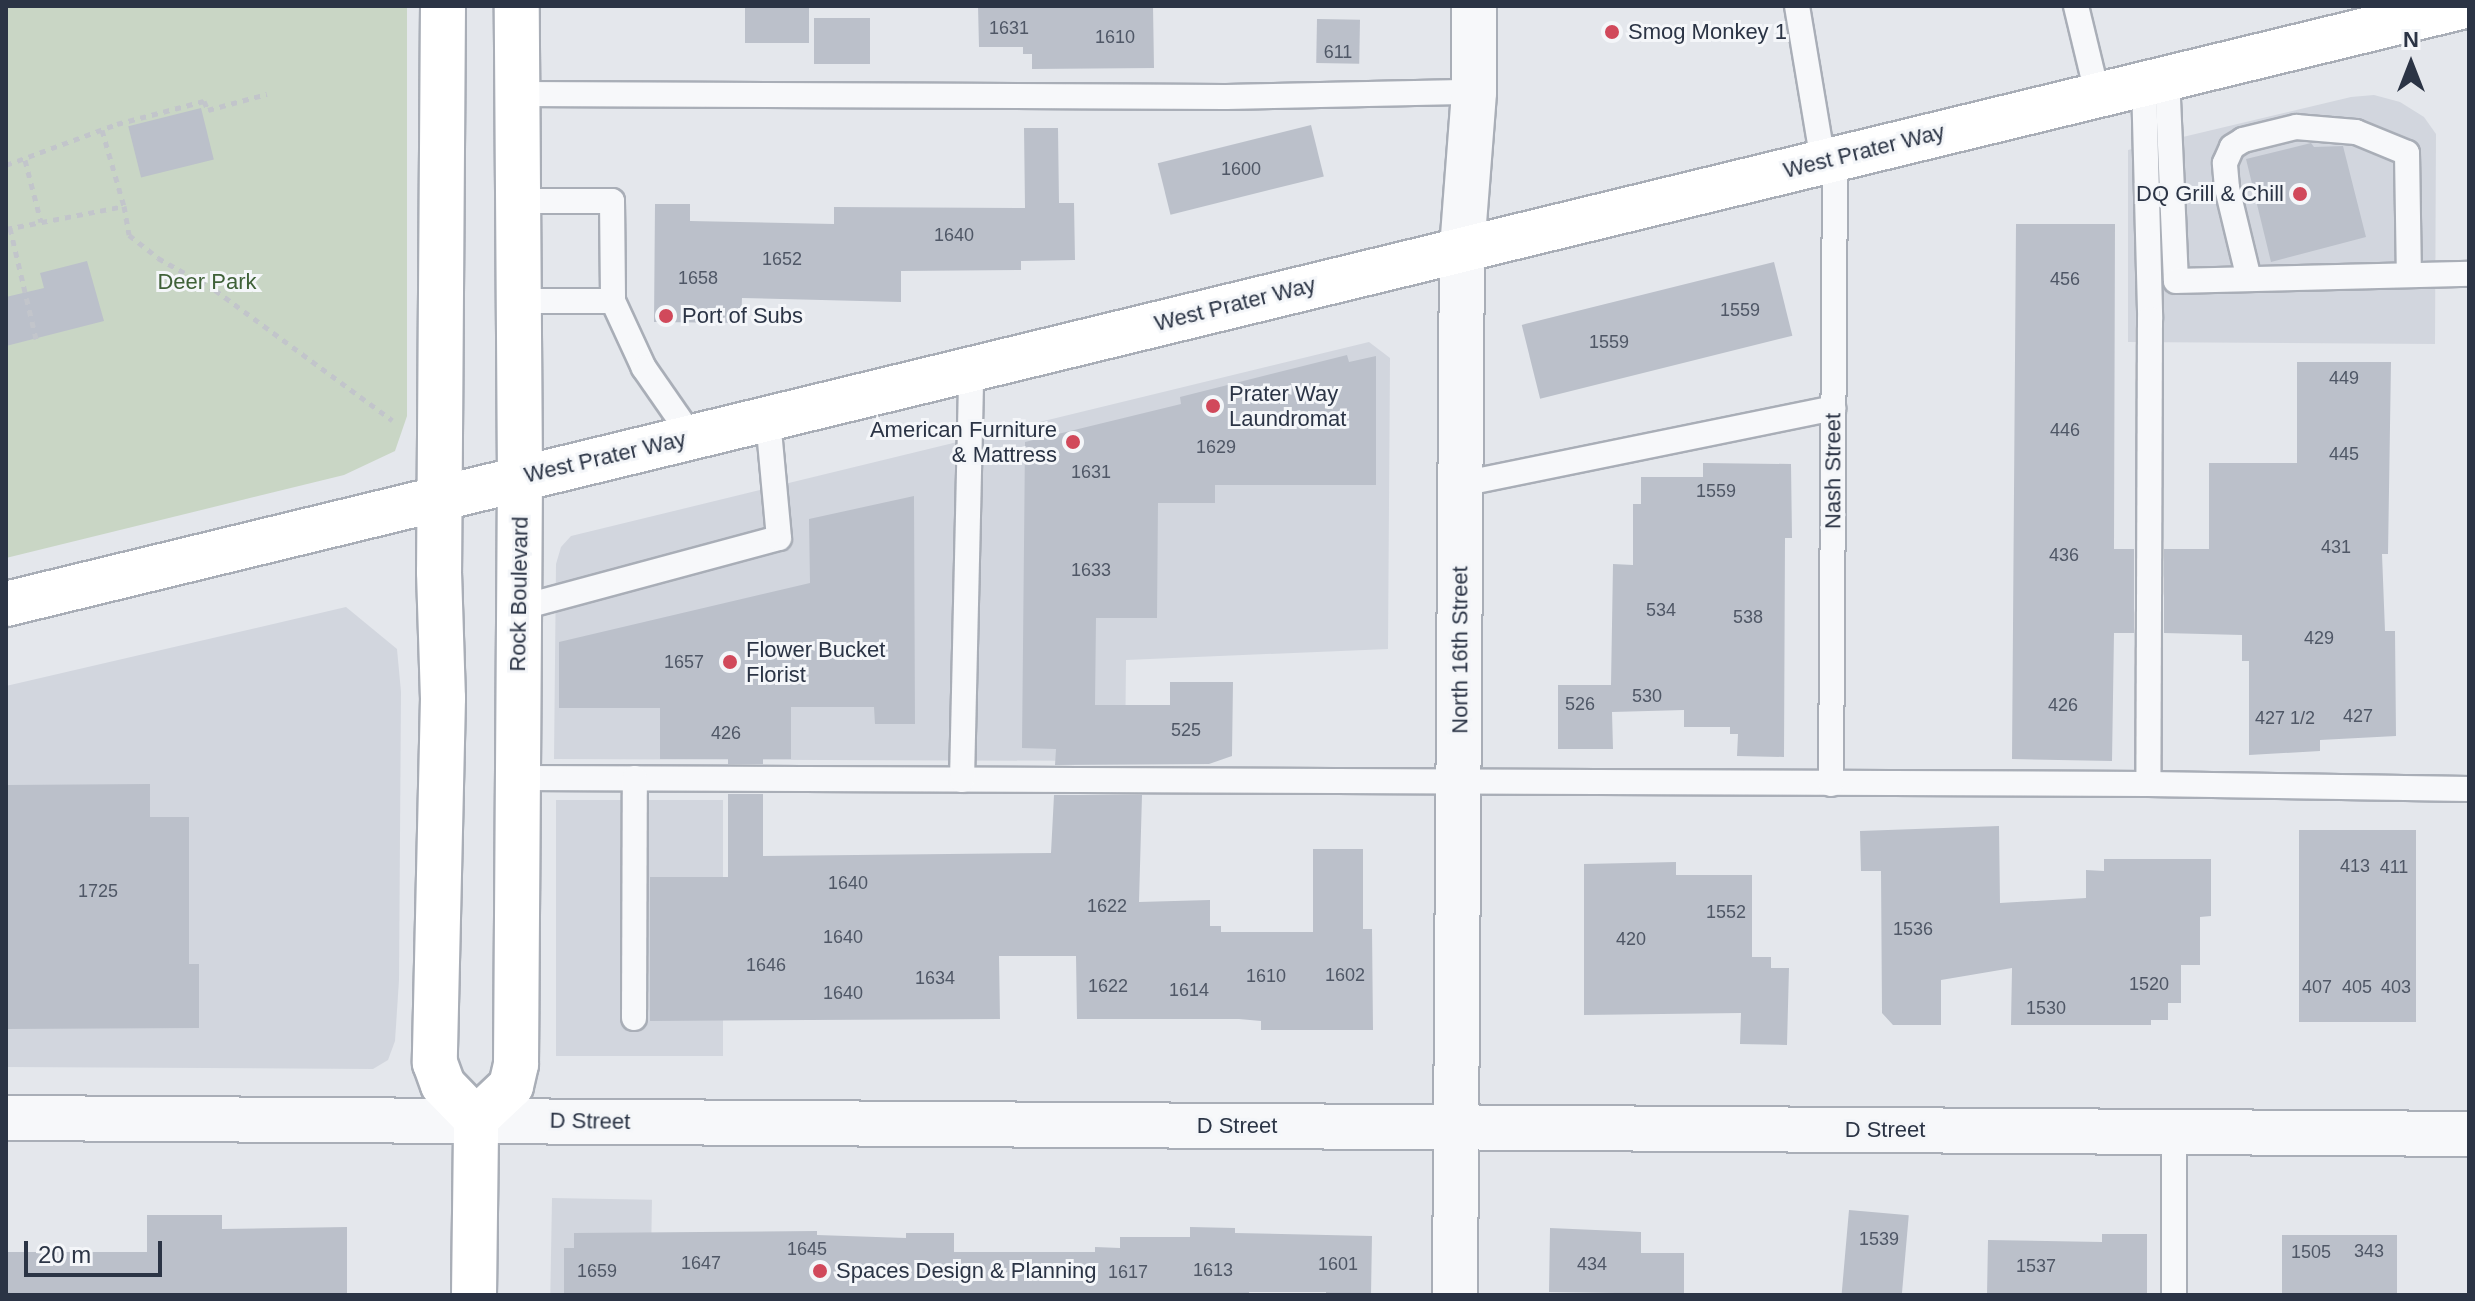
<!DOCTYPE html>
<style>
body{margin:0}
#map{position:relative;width:2475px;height:1301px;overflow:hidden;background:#e4e7ec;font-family:Helvetica,sans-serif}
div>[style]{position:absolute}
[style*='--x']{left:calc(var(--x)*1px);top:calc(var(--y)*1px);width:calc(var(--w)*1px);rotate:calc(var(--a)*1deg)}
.built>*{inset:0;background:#d2d6de;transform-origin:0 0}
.green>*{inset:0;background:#c9d6c5}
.building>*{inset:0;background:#bbc0ca;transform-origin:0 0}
.path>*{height:5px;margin-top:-2.5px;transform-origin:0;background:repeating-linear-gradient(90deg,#c2c5cb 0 6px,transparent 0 12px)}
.roads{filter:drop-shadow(2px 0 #a9aeb7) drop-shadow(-2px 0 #a9aeb7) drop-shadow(0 2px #a9aeb7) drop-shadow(0 -2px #a9aeb7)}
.lane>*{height:24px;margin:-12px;padding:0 12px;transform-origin:12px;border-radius:12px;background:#f7f8fa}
.street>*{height:44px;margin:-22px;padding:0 22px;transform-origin:22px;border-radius:22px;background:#f7f8fa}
.secondary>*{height:44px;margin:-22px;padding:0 22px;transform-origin:22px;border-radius:22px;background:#fff}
.dots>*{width:22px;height:22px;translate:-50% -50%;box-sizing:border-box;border:4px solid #f4f6f9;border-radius:50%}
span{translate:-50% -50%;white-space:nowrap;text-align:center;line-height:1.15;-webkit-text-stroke:6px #f4f6f9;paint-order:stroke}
.number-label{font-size:18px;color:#4f5766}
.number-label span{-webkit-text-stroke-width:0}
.poi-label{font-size:22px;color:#2b3445}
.left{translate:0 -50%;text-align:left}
.right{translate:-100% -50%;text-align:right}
.street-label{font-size:22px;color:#2b3445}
.park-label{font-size:22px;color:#3f6138}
.frame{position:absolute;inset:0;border:8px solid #2b3445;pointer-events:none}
.north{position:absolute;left:2371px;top:24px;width:80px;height:80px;-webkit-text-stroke:6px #f4f6f9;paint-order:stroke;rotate:0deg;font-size:22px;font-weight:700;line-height:32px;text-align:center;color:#2b3445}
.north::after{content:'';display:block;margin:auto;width:28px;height:36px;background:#2b3445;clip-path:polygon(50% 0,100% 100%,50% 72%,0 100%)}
.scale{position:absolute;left:24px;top:1241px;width:138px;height:36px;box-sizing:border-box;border:4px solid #2b3445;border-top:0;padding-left:10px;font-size:24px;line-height:28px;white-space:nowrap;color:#2b3445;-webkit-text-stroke:6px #f4f6f9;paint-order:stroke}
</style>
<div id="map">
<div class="built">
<div style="clip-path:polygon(2374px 95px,2400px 102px,2424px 117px,2436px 134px,2435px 344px,2128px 342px,2128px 150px,2351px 97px)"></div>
<div style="clip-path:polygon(1369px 342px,1390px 358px,1388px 649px,1126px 660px,1125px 761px,554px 759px,556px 564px,561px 547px,571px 536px)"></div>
<div style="clip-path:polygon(346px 607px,397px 649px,401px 692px,399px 980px,395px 1041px,388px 1060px,373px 1069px,6px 1067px,6px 686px)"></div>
<div style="left:723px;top:800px;width:256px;height:167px;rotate:90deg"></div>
<div style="left:552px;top:1198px;width:100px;height:97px;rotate:1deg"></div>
</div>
<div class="green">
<div style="clip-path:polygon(6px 6px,407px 6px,407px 416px,395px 451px,344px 475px,6px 558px)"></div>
</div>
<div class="building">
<div style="left:745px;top:6px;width:64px;height:37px"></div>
<div style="clip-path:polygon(978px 6px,1153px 6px,1154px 68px,1032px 69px,1032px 54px,1023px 54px,1023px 47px,979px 47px)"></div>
<div style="left:814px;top:18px;width:56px;height:46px"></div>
<div style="left:1317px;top:19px;width:43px;height:44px;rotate:1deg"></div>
<div style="left:201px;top:108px;width:53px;height:75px;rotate:76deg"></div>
<div style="left:1311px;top:125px;width:53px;height:158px;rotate:76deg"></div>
<div style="clip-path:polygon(1024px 128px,1058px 128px,1059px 203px,1074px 203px,1075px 260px,1021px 261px,1021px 270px,901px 271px,901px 302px,742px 298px,741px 323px,654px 322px,655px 204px,690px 204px,690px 221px,834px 224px,834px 207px,1025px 208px)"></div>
<div style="clip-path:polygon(2311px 143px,2314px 147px,2343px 146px,2366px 237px,2271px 262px,2246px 159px)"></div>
<div style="clip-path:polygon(2016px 224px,2115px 224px,2114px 549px,2134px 549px,2134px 633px,2114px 633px,2112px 761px,2012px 759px)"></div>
<div style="clip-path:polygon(87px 261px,104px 321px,6px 346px,6px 297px,44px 288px,40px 273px)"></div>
<div style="left:1774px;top:262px;width:76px;height:260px;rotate:76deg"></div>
<div style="clip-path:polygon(1347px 355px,1349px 362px,1376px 356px,1376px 485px,1215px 485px,1215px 503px,1158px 503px,1157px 618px,1096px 618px,1095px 705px,1170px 705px,1170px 682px,1233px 682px,1232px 756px,1209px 764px,1055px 765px,1056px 749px,1022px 748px,1025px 442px,1181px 404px,1180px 397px)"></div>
<div style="clip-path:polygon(2297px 362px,2391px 362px,2388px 554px,2382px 554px,2385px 631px,2395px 631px,2396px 736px,2320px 740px,2320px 751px,2249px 755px,2249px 661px,2242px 661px,2242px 635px,2164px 633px,2164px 549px,2209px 549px,2209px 463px,2297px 463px)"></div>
<div style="clip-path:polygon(1703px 463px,1791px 464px,1792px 538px,1785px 538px,1784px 757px,1737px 756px,1738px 734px,1730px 734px,1730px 727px,1684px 727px,1684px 710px,1612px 712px,1613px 749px,1558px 749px,1558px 685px,1611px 685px,1613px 564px,1633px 565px,1633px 504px,1641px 504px,1641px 477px,1703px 477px)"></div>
<div style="clip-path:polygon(914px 496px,915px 724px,875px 724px,874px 707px,791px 707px,791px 759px,763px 759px,763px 764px,728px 764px,728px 759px,660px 759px,660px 708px,559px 708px,559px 642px,810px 583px,809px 519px)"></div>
<div style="clip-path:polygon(150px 784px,150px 817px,189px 817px,189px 964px,199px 964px,199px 1028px,6px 1029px,6px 785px)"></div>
<div style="clip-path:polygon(728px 794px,763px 794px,763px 856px,1051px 853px,1054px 795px,1142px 795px,1139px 902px,1210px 900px,1210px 926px,1221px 926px,1221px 932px,1313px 932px,1313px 849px,1363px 849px,1363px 929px,1372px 929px,1373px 1030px,1261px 1030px,1261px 1021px,1239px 1019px,1077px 1019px,1076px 956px,999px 956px,1000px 1019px,650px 1021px,650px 877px,728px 877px)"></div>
<div style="clip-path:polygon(1999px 826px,2000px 903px,2086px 898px,2086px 870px,2104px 871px,2104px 859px,2211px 859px,2211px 916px,2200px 917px,2200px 965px,2181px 965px,2181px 1003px,2168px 1003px,2168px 1020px,2151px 1020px,2151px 1025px,2011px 1025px,2012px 968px,1941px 980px,1941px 1025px,1893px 1025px,1882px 1013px,1881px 871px,1861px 871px,1860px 831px)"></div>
<div style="left:2299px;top:830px;width:117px;height:192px"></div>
<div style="clip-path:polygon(1676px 862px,1676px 875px,1752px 875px,1752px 957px,1771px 957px,1771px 968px,1789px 968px,1787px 1045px,1740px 1044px,1741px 1013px,1584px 1015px,1584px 864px)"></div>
<div style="left:1849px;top:1210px;width:60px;height:85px;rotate:5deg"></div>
<div style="clip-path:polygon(147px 1215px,222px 1215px,222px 1229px,347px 1227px,347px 1295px,6px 1295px,6px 1252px,147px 1252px)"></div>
<div style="clip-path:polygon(1190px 1227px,1235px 1228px,1235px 1233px,1372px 1236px,1371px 1295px,1326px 1295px,1326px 1292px,1249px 1292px,1249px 1295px,564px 1295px,564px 1248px,574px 1248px,574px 1233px,817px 1231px,817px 1235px,906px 1238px,906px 1233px,954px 1233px,954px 1252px,1095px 1252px,1095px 1247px,1120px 1248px,1120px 1237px,1190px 1237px)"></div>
<div style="clip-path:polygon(1550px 1228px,1641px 1232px,1641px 1253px,1684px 1253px,1684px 1294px,1549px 1292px)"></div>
<div style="clip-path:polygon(2102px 1234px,2147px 1234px,2147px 1295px,1987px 1295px,1988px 1240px,2102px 1242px)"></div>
<div style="left:2397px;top:1235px;width:60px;height:115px;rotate:90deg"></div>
</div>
<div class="path">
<div style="--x:102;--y:130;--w:79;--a:73.9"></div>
<div style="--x:25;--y:160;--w:64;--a:75.5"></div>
<div style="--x:6;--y:165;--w:118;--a:-20.3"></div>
<div style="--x:117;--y:124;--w:90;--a:-14.8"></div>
<div style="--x:204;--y:101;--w:10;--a:66"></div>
<div style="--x:208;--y:110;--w:61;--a:-15.2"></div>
<div style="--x:10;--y:228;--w:114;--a:76.8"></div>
<div style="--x:6;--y:229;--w:120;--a:-11"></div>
<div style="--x:124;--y:206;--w:29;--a:80"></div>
<div style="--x:129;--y:235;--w:37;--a:38"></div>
<div style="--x:158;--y:258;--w:65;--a:29.3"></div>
<div style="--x:215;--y:290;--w:220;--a:36.3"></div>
</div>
<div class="roads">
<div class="lane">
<div style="--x:1797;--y:6;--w:157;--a:80.5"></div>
<div style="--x:2076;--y:6;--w:89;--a:76.4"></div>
<div style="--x:2167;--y:76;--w:205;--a:87.5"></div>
<div style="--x:2176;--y:281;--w:293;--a:-1.4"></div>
<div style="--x:2144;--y:82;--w:237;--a:88.5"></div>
<div style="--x:2150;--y:319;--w:465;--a:90.2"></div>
<div style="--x:517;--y:94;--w:709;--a:0.24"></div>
<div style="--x:1226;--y:97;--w:248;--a:-1.2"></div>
<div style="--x:518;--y:201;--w:94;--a:0"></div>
<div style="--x:612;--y:201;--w:100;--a:89.4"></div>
<div style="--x:2249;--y:279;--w:94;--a:-103.6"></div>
<div style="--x:2227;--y:188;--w:25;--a:-95"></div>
<div style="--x:2225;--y:163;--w:17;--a:-66"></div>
<div style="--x:2232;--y:147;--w:13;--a:-32"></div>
<div style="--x:2243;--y:140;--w:55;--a:-13.8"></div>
<div style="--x:2296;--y:127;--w:60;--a:4.8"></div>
<div style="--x:2356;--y:132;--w:55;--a:22.4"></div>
<div style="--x:2407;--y:153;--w:121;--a:89.1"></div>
<div style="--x:519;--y:301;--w:94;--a:0"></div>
<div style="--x:613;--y:301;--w:74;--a:65.2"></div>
<div style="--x:644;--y:368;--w:84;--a:55.2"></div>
<div style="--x:1461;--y:484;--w:380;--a:-11.5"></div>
<div style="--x:519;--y:608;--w:269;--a:-15.1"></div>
<div style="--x:779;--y:538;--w:120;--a:-95.3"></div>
<div style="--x:518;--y:778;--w:1630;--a:0.21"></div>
<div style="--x:2148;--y:784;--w:321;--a:0.9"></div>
<div style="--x:962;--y:780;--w:410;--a:-88.7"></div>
<div style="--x:1831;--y:784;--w:626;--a:-89.63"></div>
<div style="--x:634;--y:1018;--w:240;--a:-89.8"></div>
<div style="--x:2174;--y:1131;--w:164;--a:90"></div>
</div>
<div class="street">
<div style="--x:6;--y:1118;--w:2463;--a:0.37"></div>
<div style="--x:1455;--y:1295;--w:1046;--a:-89.62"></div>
<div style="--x:1462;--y:249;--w:157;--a:-85.6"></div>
<div style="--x:1474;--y:92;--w:86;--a:-90"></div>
</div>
<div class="secondary">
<div style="--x:443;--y:6;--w:566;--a:90.4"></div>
<div style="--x:439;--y:572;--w:126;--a:88.2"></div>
<div style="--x:443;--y:698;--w:365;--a:91.3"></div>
<div style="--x:435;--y:1063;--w:23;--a:70"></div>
<div style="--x:443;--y:1085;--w:47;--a:45.9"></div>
<div style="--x:6;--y:604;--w:2530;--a:-13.67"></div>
<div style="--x:474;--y:1295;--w:176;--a:-89.3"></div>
<div style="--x:476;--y:1119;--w:48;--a:-43.3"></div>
<div style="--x:511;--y:1086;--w:23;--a:-77"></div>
<div style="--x:516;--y:1064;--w:587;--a:-89.61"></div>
<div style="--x:520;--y:477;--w:471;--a:-90.4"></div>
</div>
</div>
<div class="dots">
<div style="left:1612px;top:32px;background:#d1495b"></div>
<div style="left:2300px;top:194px;background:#d1495b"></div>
<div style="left:666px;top:316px;background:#d1495b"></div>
<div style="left:1213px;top:406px;background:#d1495b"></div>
<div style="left:1073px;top:442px;background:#d1495b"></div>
<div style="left:730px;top:662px;background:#d1495b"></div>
<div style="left:820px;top:1271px;background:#d1495b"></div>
</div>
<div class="number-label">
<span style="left:1009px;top:28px">1631</span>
<span style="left:1115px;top:37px">1610</span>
<span style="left:1338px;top:52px">611</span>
<span style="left:1241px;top:169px">1600</span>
<span style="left:954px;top:235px">1640</span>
<span style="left:782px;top:259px">1652</span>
<span style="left:698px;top:278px">1658</span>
<span style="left:2065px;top:279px">456</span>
<span style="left:1740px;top:310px">1559</span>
<span style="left:1609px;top:342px">1559</span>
<span style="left:2344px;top:378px">449</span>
<span style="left:2065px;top:430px">446</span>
<span style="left:1216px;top:447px">1629</span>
<span style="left:2344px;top:454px">445</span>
<span style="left:1091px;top:472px">1631</span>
<span style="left:1716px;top:491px">1559</span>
<span style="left:2336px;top:547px">431</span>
<span style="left:2064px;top:555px">436</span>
<span style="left:1091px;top:570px">1633</span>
<span style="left:1661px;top:610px">534</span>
<span style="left:1748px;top:617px">538</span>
<span style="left:2319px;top:638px">429</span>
<span style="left:684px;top:662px">1657</span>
<span style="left:1647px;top:696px">530</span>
<span style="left:1580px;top:704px">526</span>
<span style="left:2063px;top:705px">426</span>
<span style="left:2358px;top:716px">427</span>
<span style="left:2285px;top:718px">427 1/2</span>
<span style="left:1186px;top:730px">525</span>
<span style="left:726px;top:733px">426</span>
<span style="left:2355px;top:866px">413</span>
<span style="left:2394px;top:867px">411</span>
<span style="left:848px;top:883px">1640</span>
<span style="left:98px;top:891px">1725</span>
<span style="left:1107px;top:906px">1622</span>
<span style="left:1726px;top:912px">1552</span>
<span style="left:1913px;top:929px">1536</span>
<span style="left:843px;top:937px">1640</span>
<span style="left:1631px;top:939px">420</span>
<span style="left:766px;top:965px">1646</span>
<span style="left:1345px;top:975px">1602</span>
<span style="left:1266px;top:976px">1610</span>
<span style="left:935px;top:978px">1634</span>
<span style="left:2149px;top:984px">1520</span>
<span style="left:1108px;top:986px">1622</span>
<span style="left:2317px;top:987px">407</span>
<span style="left:2357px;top:987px">405</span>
<span style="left:2396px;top:987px">403</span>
<span style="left:1189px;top:990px">1614</span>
<span style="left:843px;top:993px">1640</span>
<span style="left:2046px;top:1008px">1530</span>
<span style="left:1879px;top:1239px">1539</span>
<span style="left:807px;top:1249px">1645</span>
<span style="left:2369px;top:1251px">343</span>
<span style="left:2311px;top:1252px">1505</span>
<span style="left:701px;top:1263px">1647</span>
<span style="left:1338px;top:1264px">1601</span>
<span style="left:1592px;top:1264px">434</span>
<span style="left:2036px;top:1266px">1537</span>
<span style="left:1213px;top:1270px">1613</span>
<span style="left:597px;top:1271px">1659</span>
<span style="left:1128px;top:1272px">1617</span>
</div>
<div class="poi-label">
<span class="left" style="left:1628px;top:32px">Smog Monkey 1</span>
<span class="right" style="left:2284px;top:194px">DQ Grill &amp; Chill</span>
<span class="left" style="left:682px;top:316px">Port of Subs</span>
<span class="left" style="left:1229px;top:406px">Prater Way<br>Laundromat</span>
<span class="right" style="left:1057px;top:442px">American Furniture<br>&amp; Mattress</span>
<span class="left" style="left:746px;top:662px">Flower Bucket<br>Florist</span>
<span class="left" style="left:836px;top:1271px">Spaces Design &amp; Planning</span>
</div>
<div class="street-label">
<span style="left:1864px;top:151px;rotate:-14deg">West Prater Way</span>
<span style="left:1235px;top:304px;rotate:-14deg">West Prater Way</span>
<span style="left:605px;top:457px;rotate:-13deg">West Prater Way</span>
<span style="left:1833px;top:471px;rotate:-90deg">Nash Street</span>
<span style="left:519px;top:594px;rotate:-89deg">Rock Boulevard</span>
<span style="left:1460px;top:650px;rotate:-90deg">North 16th Street</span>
<span style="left:590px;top:1121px;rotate:1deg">D Street</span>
<span style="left:1237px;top:1126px">D Street</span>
<span style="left:1885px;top:1130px">D Street</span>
</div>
<div class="park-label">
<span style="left:207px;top:282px">Deer Park</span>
</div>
<div class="frame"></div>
<div class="north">N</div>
<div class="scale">20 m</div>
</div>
